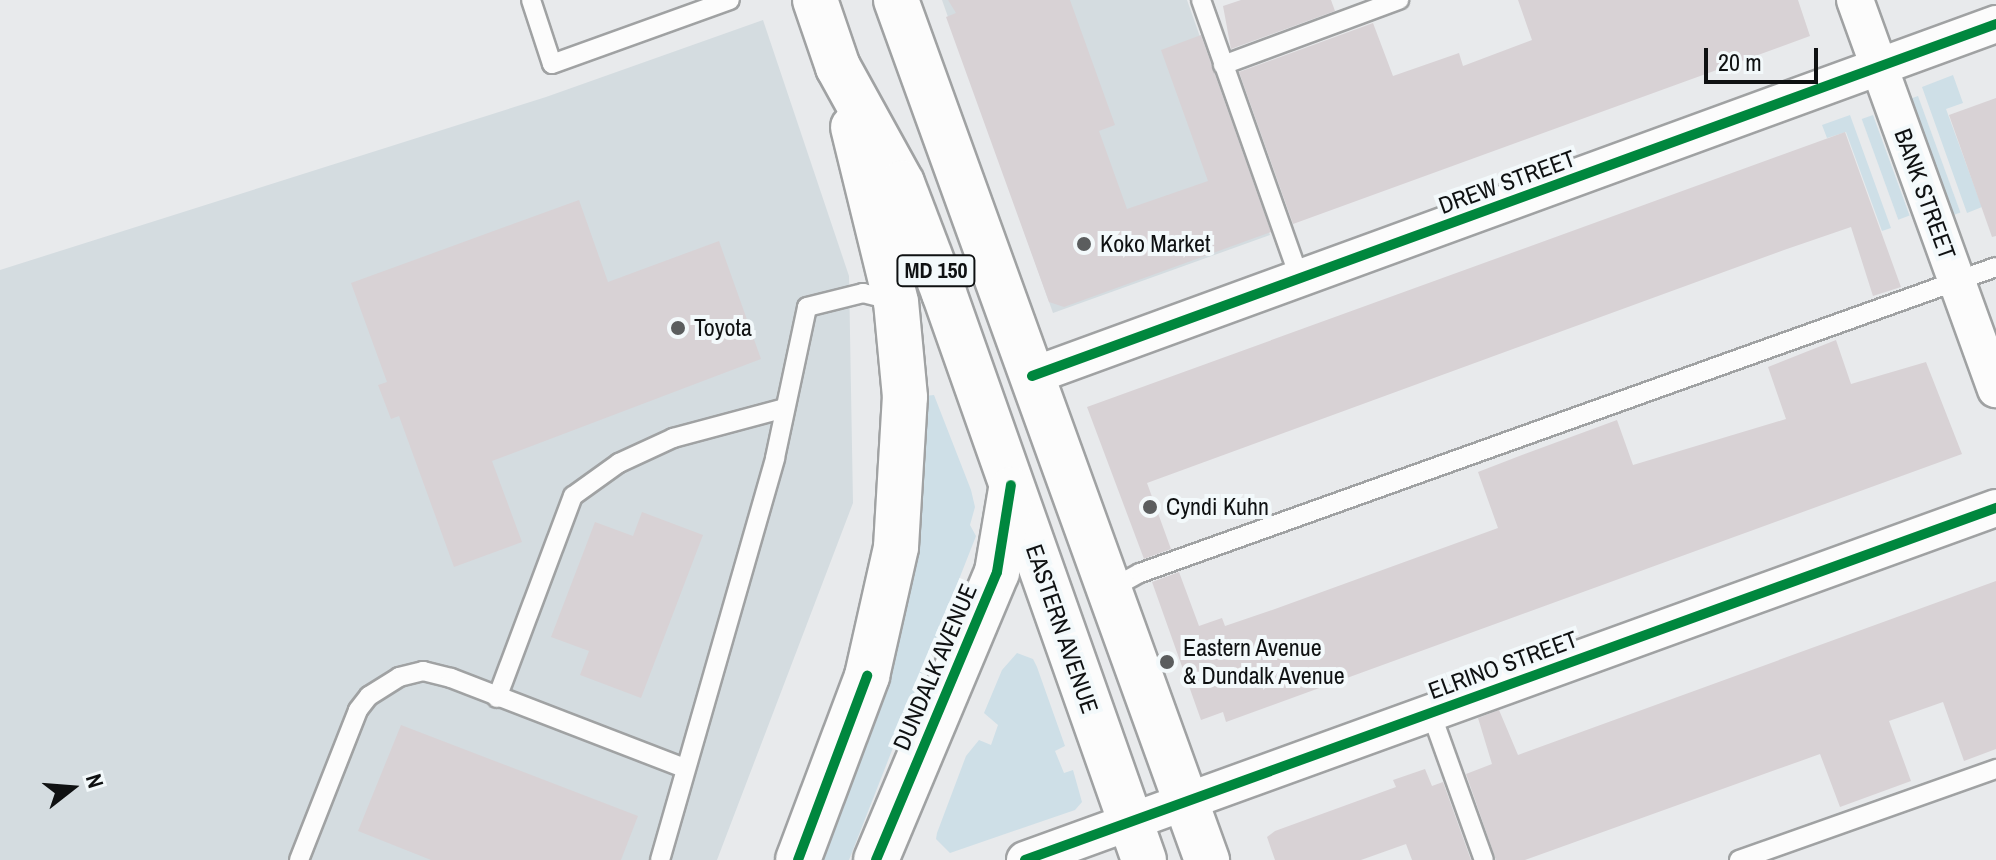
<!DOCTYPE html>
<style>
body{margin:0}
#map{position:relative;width:1996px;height:860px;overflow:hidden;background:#e8eaec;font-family:"Archivo Narrow",sans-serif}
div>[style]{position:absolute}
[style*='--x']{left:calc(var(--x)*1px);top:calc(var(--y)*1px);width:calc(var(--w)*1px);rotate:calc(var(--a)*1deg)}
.built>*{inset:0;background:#d4dce0}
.green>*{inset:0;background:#cedfe7;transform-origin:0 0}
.building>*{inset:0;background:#d8d2d5}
.roads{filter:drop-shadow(2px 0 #a0a2a3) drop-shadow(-2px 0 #a0a2a3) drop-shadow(0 2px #a0a2a3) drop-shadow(0 -2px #a0a2a3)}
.lane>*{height:18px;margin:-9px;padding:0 9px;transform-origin:9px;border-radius:9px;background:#fcfcfc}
.street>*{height:36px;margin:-18px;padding:0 18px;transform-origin:18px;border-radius:18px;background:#fcfcfc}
.primary>*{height:44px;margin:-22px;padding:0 22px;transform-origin:22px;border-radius:22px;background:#fcfcfc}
.cycleway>*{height:10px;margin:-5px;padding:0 5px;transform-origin:5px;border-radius:5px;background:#00873e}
.dots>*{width:22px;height:22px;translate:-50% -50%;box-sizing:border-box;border:4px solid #f3f9fb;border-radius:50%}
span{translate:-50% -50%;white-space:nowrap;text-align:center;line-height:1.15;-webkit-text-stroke:8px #f3f9fb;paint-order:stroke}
.shield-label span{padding:2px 6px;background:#f3f9fb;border:2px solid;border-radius:6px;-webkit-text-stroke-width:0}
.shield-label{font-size:22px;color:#0f1112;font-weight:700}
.street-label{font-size:24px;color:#0f1112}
.poi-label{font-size:24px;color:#0f1112}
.left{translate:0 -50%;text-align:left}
.north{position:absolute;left:32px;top:748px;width:80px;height:80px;-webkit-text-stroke:6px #f3f9fb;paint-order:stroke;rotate:73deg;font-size:22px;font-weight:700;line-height:32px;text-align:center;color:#0f1112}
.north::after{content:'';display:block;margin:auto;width:28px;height:36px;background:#0f1112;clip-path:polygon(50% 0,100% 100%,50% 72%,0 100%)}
.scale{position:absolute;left:1704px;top:48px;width:114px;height:36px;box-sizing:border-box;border:4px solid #0f1112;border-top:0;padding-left:10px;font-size:24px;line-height:28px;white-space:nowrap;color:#0f1112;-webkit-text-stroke:6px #f3f9fb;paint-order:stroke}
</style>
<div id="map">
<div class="built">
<div style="clip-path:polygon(942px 0,1187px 0,1270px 235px,1053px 313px)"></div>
<div style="clip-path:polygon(763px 20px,849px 276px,853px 503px,717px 860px,0 860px,0 270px,546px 97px)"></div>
</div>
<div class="green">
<div style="clip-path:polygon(1953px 75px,1963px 103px,1946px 109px,1982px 207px,1967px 213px,1922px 87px)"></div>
<div style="left:1918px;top:96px;width:124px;height:8px;rotate:70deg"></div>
<div style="clip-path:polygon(1850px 115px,1891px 228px,1882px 231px,1846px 132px,1827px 138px,1822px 125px)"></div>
<div style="left:1873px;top:115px;width:107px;height:12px;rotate:70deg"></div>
<div style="clip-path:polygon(934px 395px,971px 490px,975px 507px,970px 525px,976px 536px,849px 860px,816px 860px,924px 396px)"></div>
<div style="clip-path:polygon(1017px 653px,1033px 659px,1037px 667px,1065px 746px,1055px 751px,1064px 773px,1073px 770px,1082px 802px,1075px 810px,950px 853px,936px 839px,937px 833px,966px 756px,979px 740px,991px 745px,998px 725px,984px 713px,1002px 670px)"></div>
</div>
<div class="building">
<div style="clip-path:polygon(948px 0,1070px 0,1115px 125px,1099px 131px,1127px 209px,1208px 181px,1161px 50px,1201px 35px,1271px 232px,1064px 307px,1049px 302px,946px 17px,956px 13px)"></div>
<div style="clip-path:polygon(1241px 0,1331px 0,1335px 11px,1231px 49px,1223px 6px)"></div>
<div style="clip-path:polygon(1518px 0,1798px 0,1810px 36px,1293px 224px,1239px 72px,1373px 23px,1393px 76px,1459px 53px,1463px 66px,1532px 40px)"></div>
<div style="clip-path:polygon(1996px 98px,1996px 236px,1992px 237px,1949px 115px)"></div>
<div style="clip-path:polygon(1845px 132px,1901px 287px,1873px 296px,1851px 227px,1784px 250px,1147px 483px,1171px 549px,1144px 559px,1087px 407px)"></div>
<div style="clip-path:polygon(579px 200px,608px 282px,719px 241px,761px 359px,492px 461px,522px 542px,454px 567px,399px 416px,391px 419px,378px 385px,387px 382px,351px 283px)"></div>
<div style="clip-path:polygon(1836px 340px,1851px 384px,1926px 362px,1962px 454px,1226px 722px,1223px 712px,1201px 720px,1152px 582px,1179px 572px,1199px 626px,1222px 618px,1225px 626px,1275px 609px,1498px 528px,1478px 472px,1522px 455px,1617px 420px,1633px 465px,1786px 419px,1768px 367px)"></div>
<div style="clip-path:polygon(642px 512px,703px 535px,641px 698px,580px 675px,589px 651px,551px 637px,595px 522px,633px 536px)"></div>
<div style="clip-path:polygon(1996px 581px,1996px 749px,1964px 761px,1943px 702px,1889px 721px,1911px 781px,1840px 807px,1820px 754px,1525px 860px,1496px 860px,1466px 774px,1492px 764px,1478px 718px,1499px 710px,1518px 755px)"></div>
<div style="clip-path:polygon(401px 725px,638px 816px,621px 860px,431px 860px,358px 831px)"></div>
<div style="clip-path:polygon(1425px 769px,1432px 786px,1443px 782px,1471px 860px,1412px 860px,1406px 844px,1361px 860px,1275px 860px,1267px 837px,1275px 831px,1396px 787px,1393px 780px)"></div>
</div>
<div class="roads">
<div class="lane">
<div style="--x:531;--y:0;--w:67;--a:71.8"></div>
<div style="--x:552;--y:64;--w:189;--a:-19.8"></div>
<div style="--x:1201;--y:0;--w:296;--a:70.5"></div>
<div style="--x:1223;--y:65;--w:188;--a:-20.3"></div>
<div style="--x:1109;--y:590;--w:35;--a:-29"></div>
<div style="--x:1140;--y:573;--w:909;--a:-19.67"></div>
<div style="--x:497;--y:698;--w:216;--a:-69.4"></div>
<div style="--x:573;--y:496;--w:57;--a:-35.7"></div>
<div style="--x:619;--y:463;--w:60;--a:-24.8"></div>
<div style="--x:673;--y:438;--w:116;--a:-15"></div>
<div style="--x:1431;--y:713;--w:156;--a:70.2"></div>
<div style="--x:299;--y:860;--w:161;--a:-68.5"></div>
<div style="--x:358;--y:710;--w:18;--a:-52"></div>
<div style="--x:369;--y:696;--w:36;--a:-32"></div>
<div style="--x:399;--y:677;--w:25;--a:-14"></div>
<div style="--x:423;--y:671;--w:29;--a:14"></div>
<div style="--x:451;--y:678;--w:250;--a:21.1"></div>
<div style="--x:660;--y:860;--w:418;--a:-74"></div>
<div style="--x:775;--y:458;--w:154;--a:-78"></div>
<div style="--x:807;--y:307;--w:58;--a:-14"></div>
<div style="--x:863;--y:293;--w:32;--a:14"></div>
<div style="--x:1739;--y:860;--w:273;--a:-19.5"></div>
</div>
<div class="street">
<div style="--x:1855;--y:0;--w:414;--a:70.1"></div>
<div style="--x:1032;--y:376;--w:1026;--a:-20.06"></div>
<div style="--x:1025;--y:860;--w:1033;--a:-19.93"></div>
</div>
<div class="primary">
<div style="--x:815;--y:0;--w:71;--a:71.1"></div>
<div style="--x:838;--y:67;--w:132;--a:61.1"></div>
<div style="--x:902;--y:183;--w:118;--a:69.1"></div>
<div style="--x:944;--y:293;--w:601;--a:70.57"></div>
<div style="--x:896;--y:0;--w:915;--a:70.12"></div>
<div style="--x:798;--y:860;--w:197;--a:-69.4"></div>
<div style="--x:867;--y:676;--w:132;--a:-77.3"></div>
<div style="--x:896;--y:547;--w:150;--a:-86.6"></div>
<div style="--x:905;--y:397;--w:95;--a:-95.4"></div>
<div style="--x:896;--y:302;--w:180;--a:-103.8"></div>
<div style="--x:876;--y:860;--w:312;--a:-67.2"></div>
<div style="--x:997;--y:572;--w:84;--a:-80.4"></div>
</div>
</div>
<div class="cycleway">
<div style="--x:1032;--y:376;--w:1026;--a:-20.06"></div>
<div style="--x:798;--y:860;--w:197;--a:-69.4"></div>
<div style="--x:876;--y:860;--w:312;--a:-67.2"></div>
<div style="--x:997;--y:572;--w:88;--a:-80.9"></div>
<div style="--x:1025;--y:860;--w:1033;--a:-19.93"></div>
</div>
<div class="dots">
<div style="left:1084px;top:244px;background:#5b5d5e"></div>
<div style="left:678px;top:328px;background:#5b5d5e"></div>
<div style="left:1150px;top:507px;background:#5b5d5e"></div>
<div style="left:1167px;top:662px;background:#5b5d5e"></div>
</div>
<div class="shield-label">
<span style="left:936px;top:271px">MD 150</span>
</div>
<div class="street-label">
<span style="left:1507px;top:182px;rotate:-20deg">DREW STREET</span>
<span style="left:1925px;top:194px;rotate:70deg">BANK STREET</span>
<span style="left:1062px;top:629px;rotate:71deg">EASTERN AVENUE</span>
<span style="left:1503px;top:665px;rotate:-20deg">ELRINO STREET</span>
<span style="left:935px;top:667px;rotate:-67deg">DUNDALK AVENUE</span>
</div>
<div class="poi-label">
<span class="left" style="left:1100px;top:244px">Koko Market</span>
<span class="left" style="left:694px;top:328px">Toyota</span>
<span class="left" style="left:1166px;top:507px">Cyndi Kuhn</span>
<span class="left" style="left:1183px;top:662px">Eastern Avenue<br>&amp; Dundalk Avenue</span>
</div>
<div class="north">N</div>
<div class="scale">20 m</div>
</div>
